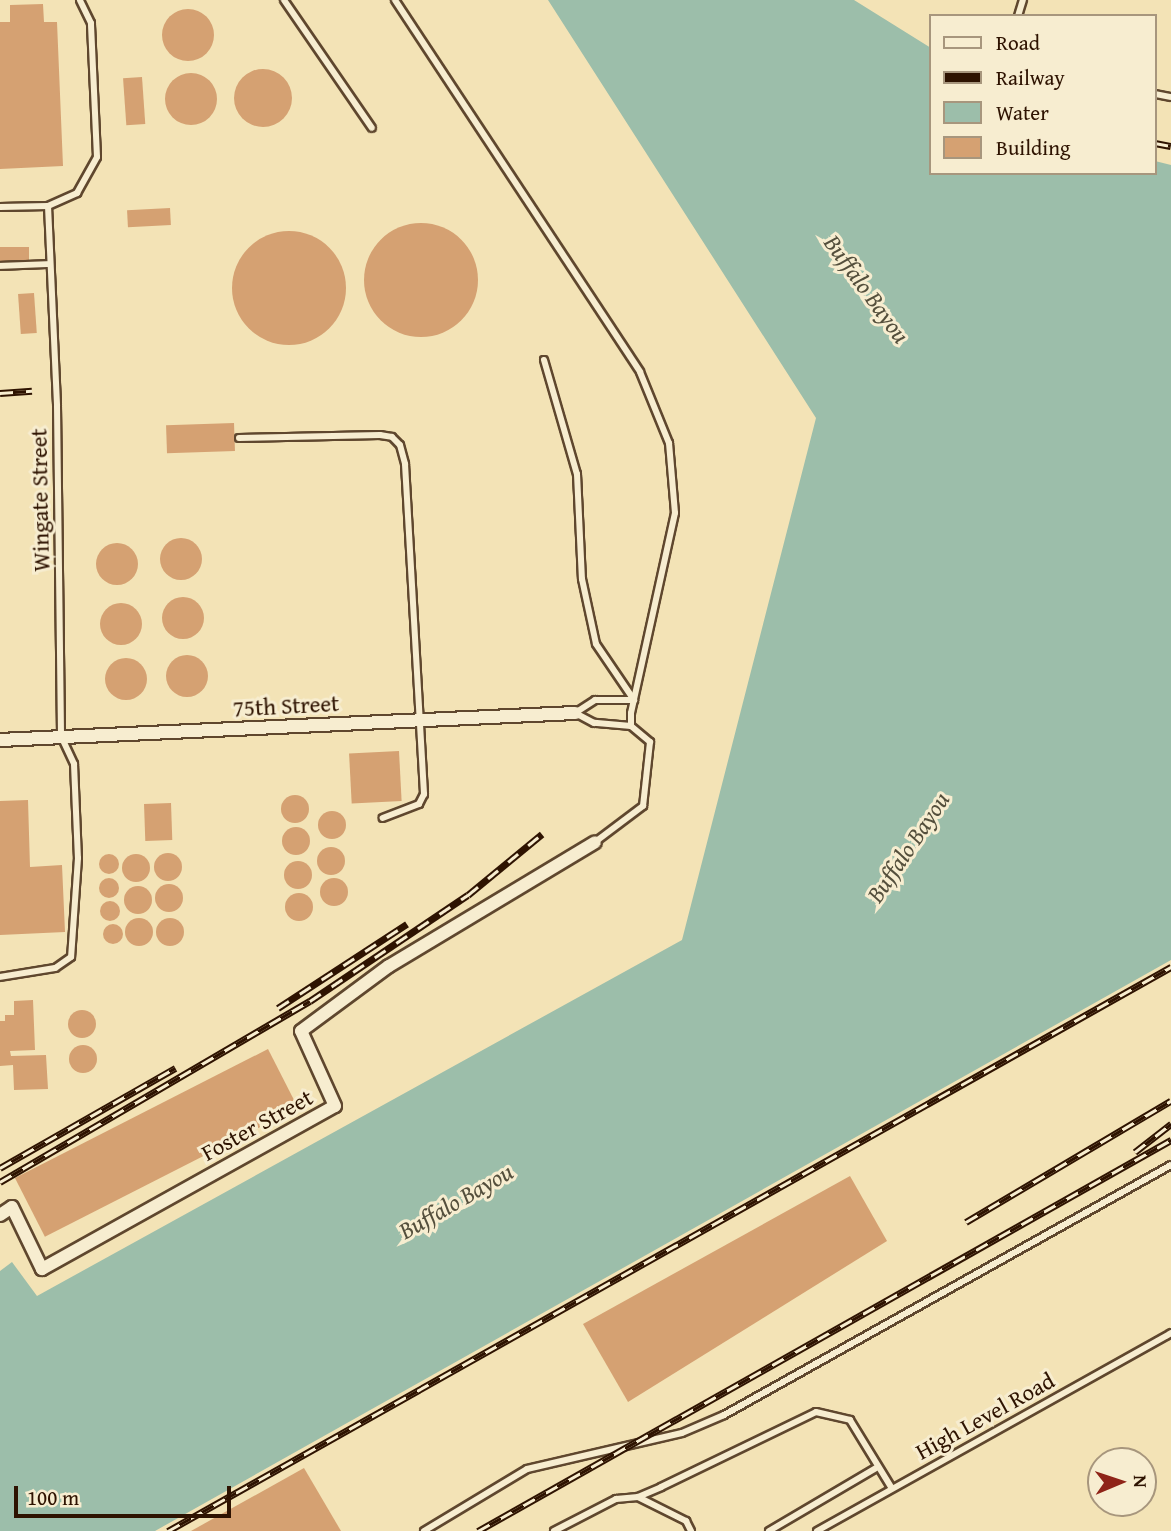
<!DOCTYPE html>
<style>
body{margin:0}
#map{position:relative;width:1171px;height:1531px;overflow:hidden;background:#f3e3b6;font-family:"Gentium Book Plus",serif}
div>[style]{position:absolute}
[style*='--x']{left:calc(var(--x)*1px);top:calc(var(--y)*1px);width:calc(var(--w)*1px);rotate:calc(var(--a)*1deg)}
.water>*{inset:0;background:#9cbeaa}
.building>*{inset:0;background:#d5a172;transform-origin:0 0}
.round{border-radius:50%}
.roads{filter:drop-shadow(2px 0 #5f472e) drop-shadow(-2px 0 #5f472e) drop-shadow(0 2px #5f472e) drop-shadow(0 -2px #5f472e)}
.service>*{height:6px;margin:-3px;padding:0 3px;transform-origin:3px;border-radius:3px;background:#f7edd0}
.minor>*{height:12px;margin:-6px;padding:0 6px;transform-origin:6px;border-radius:6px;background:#f7edd0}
.rail>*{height:7px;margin-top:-3.5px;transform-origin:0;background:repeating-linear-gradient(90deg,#f7edd0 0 13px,#2e1301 0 26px);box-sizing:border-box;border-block:2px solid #2e1301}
span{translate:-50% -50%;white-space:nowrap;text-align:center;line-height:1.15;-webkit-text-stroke:6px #f7edd0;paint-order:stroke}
.street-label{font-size:23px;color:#2e1301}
.water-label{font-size:24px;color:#544f3c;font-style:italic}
.legend{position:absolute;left:929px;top:14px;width:228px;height:161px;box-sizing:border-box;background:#f7edd0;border:2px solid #a7967d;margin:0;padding:9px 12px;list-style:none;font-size:21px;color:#2e1301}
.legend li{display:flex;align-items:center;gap:14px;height:35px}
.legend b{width:35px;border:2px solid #a7967d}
.north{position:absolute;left:1087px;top:1447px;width:70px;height:70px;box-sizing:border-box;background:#f7edd0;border:2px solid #a7967d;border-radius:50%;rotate:88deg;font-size:19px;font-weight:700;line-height:28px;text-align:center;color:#2e1301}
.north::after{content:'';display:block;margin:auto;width:24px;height:32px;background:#8f2418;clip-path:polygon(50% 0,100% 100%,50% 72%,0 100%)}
.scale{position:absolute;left:14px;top:1486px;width:217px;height:32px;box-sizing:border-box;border:4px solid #2e1301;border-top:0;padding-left:9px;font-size:21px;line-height:24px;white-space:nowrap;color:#2e1301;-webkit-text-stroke:5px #f7edd0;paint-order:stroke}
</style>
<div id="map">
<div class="water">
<div style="clip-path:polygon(548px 0,854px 0,931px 48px,931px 173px,1155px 173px,1155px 161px,1171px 165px,1171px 960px,155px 1531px,0 1531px,0 1271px,12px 1262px,37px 1296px,682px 940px,816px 418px)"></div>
</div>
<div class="building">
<div style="clip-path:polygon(43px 4px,44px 22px,57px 22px,63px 166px,0 169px,0 22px,10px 22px,10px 5px)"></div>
<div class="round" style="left:162px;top:9px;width:52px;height:52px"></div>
<div class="round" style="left:234px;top:69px;width:58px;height:58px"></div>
<div class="round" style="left:165px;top:73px;width:52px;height:52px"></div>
<div style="left:142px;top:77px;width:47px;height:19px;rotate:86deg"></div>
<div style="left:170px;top:208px;width:17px;height:43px;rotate:87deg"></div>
<div class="round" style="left:364px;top:223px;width:114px;height:114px"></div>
<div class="round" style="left:232px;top:231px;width:114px;height:114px"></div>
<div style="left:0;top:247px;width:29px;height:16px"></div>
<div style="left:34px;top:293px;width:40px;height:16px;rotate:86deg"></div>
<div style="left:234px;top:423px;width:28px;height:68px;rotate:88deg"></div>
<div class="round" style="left:160px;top:538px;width:42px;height:42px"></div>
<div class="round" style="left:96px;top:543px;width:42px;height:42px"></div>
<div class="round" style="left:162px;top:597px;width:42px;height:42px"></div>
<div class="round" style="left:100px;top:603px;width:42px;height:42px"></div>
<div class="round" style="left:166px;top:655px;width:42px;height:42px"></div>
<div class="round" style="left:105px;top:658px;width:42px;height:42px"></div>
<div style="left:399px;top:751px;width:50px;height:50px;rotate:87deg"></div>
<div class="round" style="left:281px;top:795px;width:28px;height:28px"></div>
<div style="clip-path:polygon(28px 800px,30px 867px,62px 865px,65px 932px,0 935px,0 801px)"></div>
<div style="left:171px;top:803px;width:37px;height:27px;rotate:88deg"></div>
<div class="round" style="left:318px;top:811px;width:28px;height:28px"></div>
<div class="round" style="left:282px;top:827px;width:28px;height:28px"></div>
<div class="round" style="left:317px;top:847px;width:28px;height:28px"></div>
<div class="round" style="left:154px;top:853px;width:28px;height:28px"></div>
<div class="round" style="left:122px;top:854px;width:28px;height:28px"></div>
<div class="round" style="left:99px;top:854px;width:20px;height:20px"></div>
<div class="round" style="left:284px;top:861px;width:28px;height:28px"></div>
<div class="round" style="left:320px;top:878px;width:28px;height:28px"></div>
<div class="round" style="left:99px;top:878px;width:20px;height:20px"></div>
<div class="round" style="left:155px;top:884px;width:28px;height:28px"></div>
<div class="round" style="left:124px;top:886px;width:28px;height:28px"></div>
<div class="round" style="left:285px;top:893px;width:28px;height:28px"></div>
<div class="round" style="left:100px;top:901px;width:20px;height:20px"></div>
<div class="round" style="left:156px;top:918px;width:28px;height:28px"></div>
<div class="round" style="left:125px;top:918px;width:28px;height:28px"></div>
<div class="round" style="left:103px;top:924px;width:20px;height:20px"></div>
<div style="clip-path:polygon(33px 1000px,35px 1050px,10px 1051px,11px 1056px,46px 1055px,48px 1089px,14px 1090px,13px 1065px,0 1066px,0 1021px,5px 1021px,5px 1015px,14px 1015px,14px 1001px)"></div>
<div class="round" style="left:68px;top:1010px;width:28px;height:28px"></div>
<div class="round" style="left:69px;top:1045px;width:28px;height:28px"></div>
<div style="left:268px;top:1049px;width:66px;height:284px;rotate:63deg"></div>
<div style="clip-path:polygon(850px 1176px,887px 1241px,628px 1402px,583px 1324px)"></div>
<div style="clip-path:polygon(304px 1468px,341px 1531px,191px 1531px)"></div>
</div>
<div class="roads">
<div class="service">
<div style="--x:284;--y:0;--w:155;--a:55.5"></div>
<div style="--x:395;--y:0;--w:445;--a:56.6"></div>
<div style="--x:640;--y:372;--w:77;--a:67.8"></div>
<div style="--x:669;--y:443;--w:70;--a:85.1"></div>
<div style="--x:675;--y:513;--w:205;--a:102.4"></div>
<div style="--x:631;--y:713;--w:13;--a:90"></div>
<div style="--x:631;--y:726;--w:25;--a:40"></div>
<div style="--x:650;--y:742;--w:64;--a:96.2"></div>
<div style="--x:643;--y:806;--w:60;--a:143.1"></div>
<div style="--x:1018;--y:16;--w:17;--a:-73"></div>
<div style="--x:1155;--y:94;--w:16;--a:11"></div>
<div style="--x:48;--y:206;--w:32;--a:-24"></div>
<div style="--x:77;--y:193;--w:41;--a:-60.9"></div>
<div style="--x:97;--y:157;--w:134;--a:-92.6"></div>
<div style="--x:91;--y:23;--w:25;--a:-116"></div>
<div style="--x:0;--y:207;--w:48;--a:-1.2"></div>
<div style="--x:48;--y:206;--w:200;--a:87.4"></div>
<div style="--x:57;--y:406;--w:330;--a:89.3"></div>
<div style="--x:61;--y:736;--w:31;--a:65"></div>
<div style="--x:74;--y:764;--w:94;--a:87.6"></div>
<div style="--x:78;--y:858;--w:99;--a:94"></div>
<div style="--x:71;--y:957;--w:19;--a:145"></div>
<div style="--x:55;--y:968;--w:56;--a:170.7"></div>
<div style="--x:0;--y:266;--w:50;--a:-2.3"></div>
<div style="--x:544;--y:360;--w:119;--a:73.9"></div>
<div style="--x:577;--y:474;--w:105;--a:87.3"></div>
<div style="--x:582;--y:579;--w:66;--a:77.8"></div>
<div style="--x:596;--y:644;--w:68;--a:55.8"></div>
<div style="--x:239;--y:438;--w:141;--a:-1.2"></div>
<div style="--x:380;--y:435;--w:12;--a:9"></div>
<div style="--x:392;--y:437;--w:11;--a:45"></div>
<div style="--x:400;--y:445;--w:20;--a:75"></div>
<div style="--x:405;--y:464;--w:331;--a:86.7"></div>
<div style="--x:424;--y:794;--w:11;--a:117"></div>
<div style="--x:419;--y:804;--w:39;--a:159"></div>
<div style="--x:631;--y:726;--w:37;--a:-175"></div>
<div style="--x:594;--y:723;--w:21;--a:-152"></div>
<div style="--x:575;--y:713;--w:24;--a:-33"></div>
<div style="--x:595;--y:700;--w:39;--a:0"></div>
<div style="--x:638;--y:1497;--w:54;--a:26.6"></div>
<div style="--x:686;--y:1521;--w:11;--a:63"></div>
<div style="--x:424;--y:1531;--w:120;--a:-31"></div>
<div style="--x:527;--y:1469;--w:159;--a:-13.1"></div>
<div style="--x:682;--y:1433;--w:46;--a:-23.2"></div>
<div style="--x:724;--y:1415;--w:512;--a:-29.22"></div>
<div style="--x:554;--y:1531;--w:70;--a:-27.3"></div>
<div style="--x:616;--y:1499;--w:22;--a:-5"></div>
<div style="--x:638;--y:1497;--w:25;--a:-23"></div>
<div style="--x:661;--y:1487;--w:172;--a:-25.8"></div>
<div style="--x:816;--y:1412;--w:35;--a:13"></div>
<div style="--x:850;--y:1420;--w:79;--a:58.5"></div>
<div style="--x:769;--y:1531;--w:124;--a:-30.5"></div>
<div style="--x:817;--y:1531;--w:406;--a:-29.2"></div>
</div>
<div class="minor">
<div style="--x:0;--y:740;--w:576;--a:-2.69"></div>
<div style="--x:0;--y:1215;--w:14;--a:-34"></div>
<div style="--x:12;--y:1207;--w:69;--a:64.2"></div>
<div style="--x:42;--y:1269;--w:335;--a:-29.1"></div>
<div style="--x:335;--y:1106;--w:82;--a:-114.4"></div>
<div style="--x:301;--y:1031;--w:109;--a:-36.5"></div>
<div style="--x:389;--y:966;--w:240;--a:-31"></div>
</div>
</div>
<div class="rail">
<div style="--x:1155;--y:143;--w:16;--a:11"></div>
<div style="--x:0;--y:393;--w:32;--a:-4"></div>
<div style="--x:278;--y:1008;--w:154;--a:-33.1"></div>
<div style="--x:1135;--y:1152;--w:46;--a:-37.9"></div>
<div style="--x:0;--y:1168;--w:202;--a:-29.7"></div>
<div style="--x:0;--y:1182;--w:359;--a:-30.3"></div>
<div style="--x:310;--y:1001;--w:190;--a:-33.9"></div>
<div style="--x:468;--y:895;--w:96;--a:-39.5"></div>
<div style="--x:966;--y:1222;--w:238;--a:-30.6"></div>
<div style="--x:168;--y:1531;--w:1151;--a:-29.35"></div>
<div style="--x:478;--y:1531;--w:796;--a:-29.43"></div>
</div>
<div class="street-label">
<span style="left:40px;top:500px;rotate:-91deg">Wingate Street</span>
<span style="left:286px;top:706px;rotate:-3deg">75th Street</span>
<span style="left:257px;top:1125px;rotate:-29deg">Foster Street</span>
<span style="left:985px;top:1416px;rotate:-29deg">High Level Road</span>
</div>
<div class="water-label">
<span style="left:867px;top:289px;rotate:54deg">Buffalo Bayou</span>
<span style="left:908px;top:847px;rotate:-56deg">Buffalo Bayou</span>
<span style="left:456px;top:1201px;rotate:-30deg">Buffalo Bayou</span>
</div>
<ul class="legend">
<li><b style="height:9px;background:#f7edd0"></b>Road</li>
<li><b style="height:9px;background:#2e1301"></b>Railway</li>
<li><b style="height:19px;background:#9cbeaa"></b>Water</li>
<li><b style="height:19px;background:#d5a172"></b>Building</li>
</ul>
<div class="north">N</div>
<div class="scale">100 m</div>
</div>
